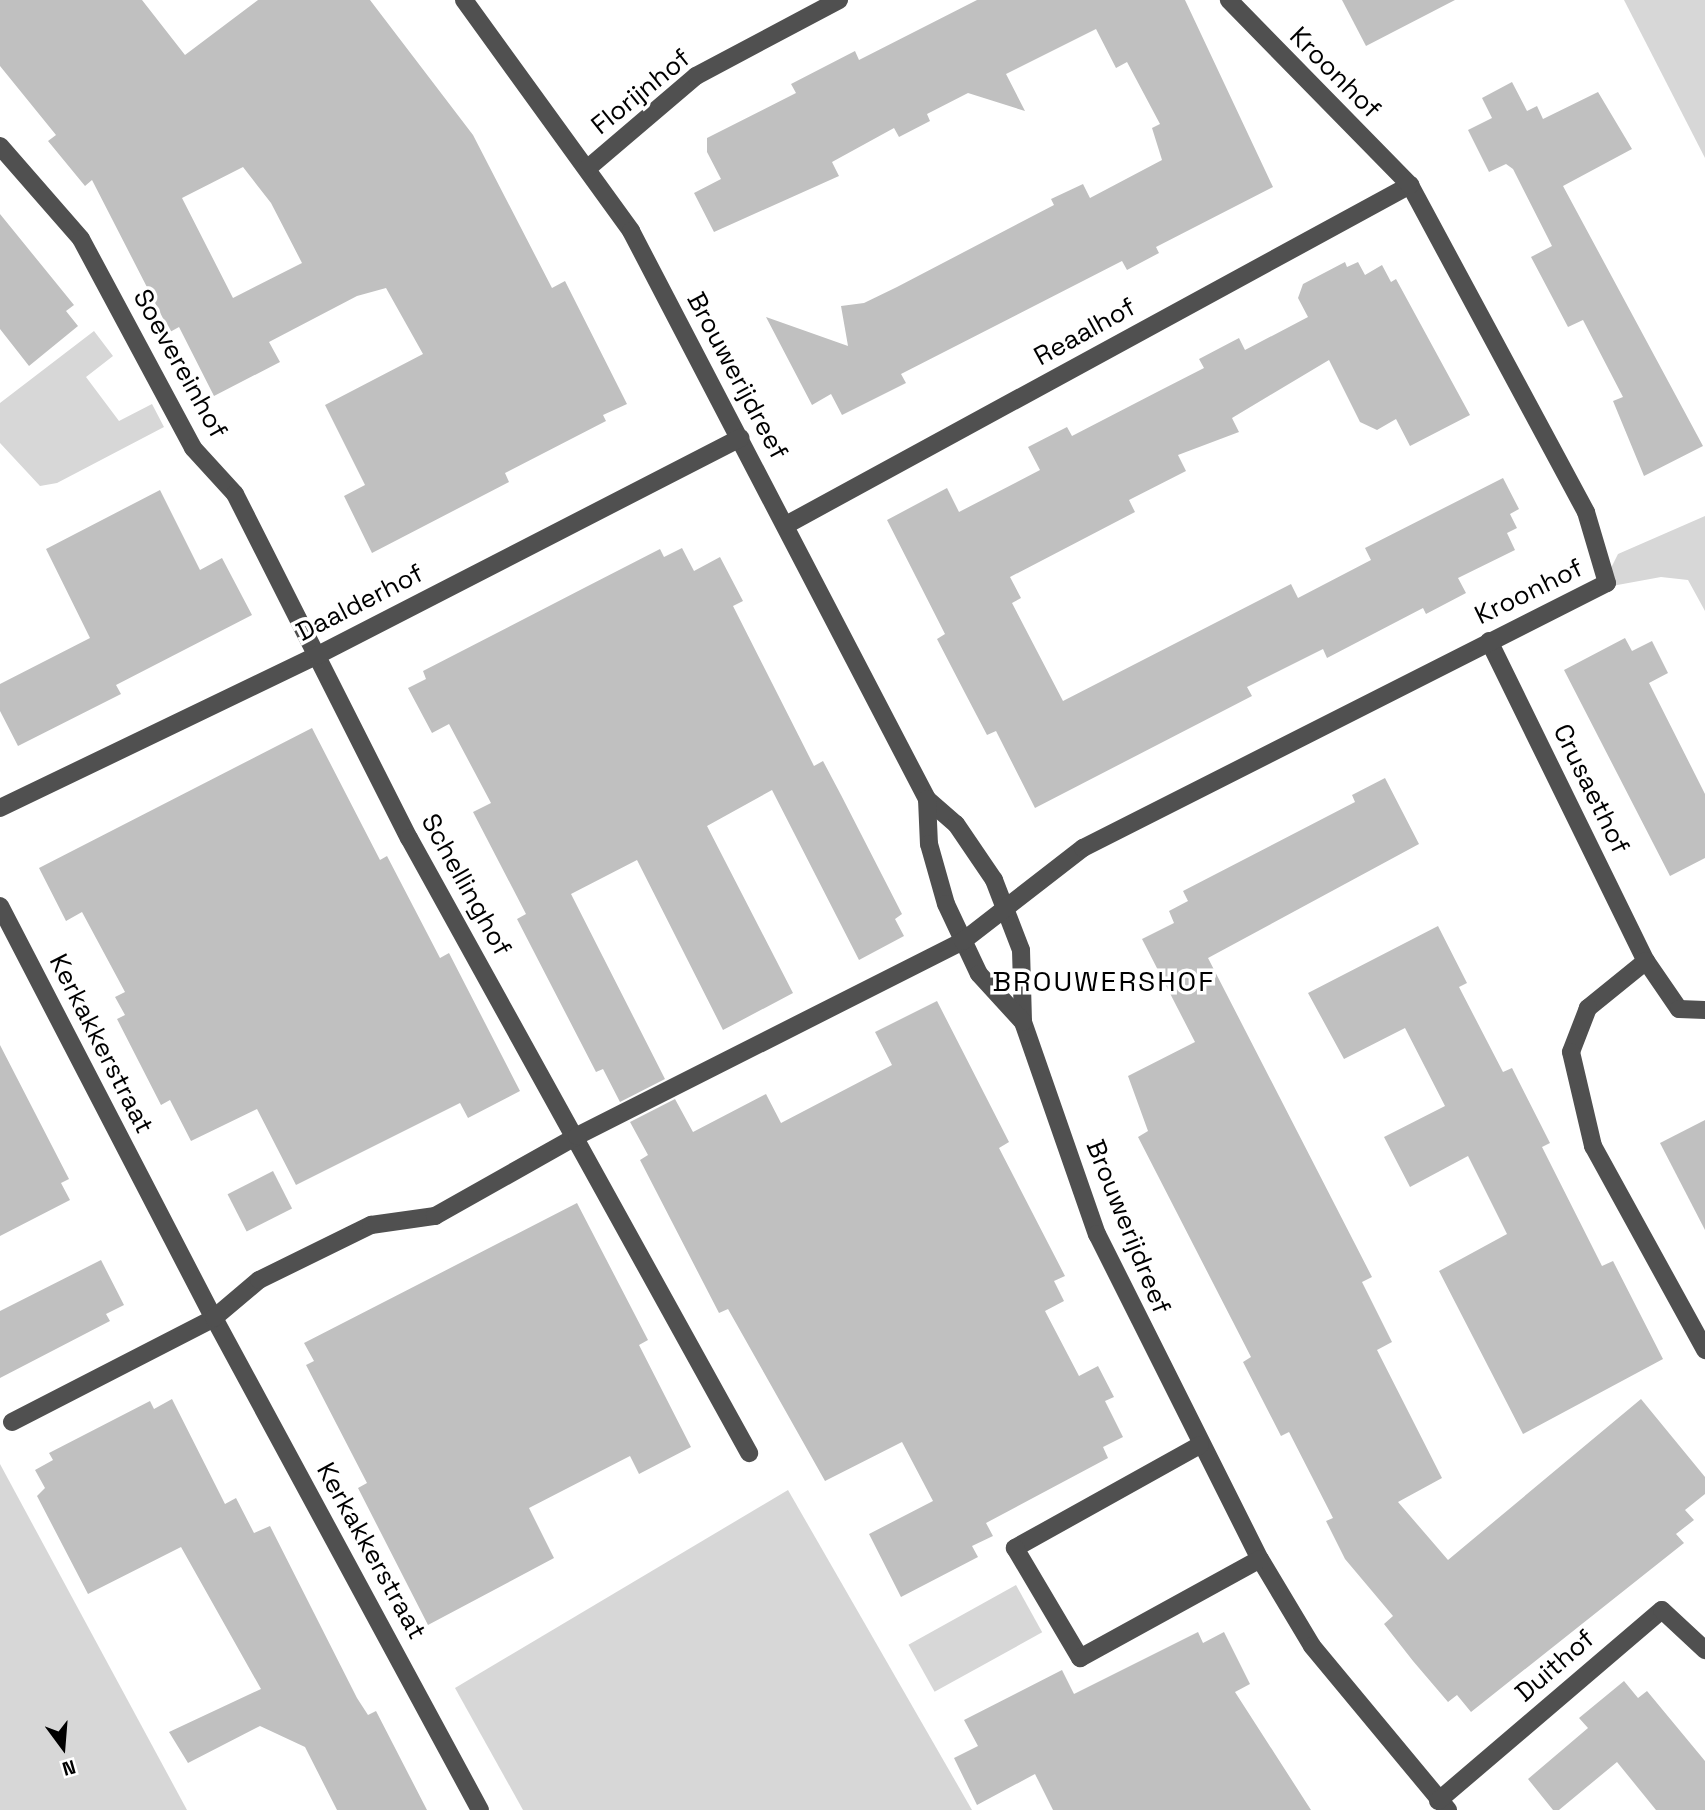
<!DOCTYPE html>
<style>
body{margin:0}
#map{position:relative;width:1705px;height:1810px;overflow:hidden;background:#fff;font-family:"Space Grotesk",sans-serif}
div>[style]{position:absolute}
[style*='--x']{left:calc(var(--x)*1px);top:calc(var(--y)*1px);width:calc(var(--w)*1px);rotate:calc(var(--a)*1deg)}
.green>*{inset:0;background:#d7d7d7;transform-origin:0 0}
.building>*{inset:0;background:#c0c0c0;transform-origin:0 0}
.minor>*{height:18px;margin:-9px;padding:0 9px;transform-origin:9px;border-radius:9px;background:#505050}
span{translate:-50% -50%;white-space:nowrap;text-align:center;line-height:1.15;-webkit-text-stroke:7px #fff;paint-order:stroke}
.street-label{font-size:26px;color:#000}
.neighbourhood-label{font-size:28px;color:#000;letter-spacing:2px}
.north{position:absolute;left:28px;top:1712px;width:70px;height:70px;-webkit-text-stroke:5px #fff;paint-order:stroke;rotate:164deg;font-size:19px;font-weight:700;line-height:28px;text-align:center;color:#000}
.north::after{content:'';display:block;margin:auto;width:24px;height:32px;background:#000;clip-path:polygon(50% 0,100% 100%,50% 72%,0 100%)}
</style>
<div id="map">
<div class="green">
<div style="clip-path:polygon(1624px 0,1705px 0,1705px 158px)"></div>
<div style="clip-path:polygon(94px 331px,113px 356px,86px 377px,119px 421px,152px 404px,164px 427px,57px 483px,40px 486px,0 443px,0 403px)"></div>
<div style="clip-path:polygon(1705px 516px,1705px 611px,1688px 580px,1661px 577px,1601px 588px,1618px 554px)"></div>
<div style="clip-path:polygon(0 1464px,187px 1810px,0 1810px)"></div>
<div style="clip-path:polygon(788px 1490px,972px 1810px,523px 1810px,455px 1688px)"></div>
<div style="left:1016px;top:1585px;width:54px;height:123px;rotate:61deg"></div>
</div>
<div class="building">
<div style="clip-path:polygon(evenodd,0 0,142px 0,185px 55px,258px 0,370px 0,473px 135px,552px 288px,565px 281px,627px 404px,603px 415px,606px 421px,505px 473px,509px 482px,372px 553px,344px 496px,365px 485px,325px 405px,423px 354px,386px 288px,357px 296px,269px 342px,280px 362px,214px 396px,179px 327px,170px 332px,92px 180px,85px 186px,48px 141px,56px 135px,0 66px,0 0,243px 167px,271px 203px,302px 263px,233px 298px,182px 198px,243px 167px)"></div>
<div style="clip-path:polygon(977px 0,1185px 0,1273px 187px,1156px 247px,1159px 253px,1127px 270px,1122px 261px,901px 374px,906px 383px,842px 415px,831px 394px,812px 405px,766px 317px,848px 346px,841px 306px,864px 303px,897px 287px,1054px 205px,1051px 199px,1083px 184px,1090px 198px,1162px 160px,1152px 128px,1160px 124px,1127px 62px,1116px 68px,1096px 29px,1006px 74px,1025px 111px,968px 93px,927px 114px,930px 121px,899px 137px,894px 128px,832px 162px,839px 176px,714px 232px,694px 193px,721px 179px,707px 152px,707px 138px,796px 93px,791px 84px,855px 51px,859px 60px)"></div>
<div style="clip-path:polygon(1342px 0,1455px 0,1366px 46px)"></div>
<div style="clip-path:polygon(1512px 82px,1527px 111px,1537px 106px,1543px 119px,1598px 92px,1632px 149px,1563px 186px,1703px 446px,1644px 476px,1613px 401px,1623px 397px,1583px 320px,1568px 327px,1531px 257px,1552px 246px,1513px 169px,1506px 164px,1489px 172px,1468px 130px,1492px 118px,1482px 98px)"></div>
<div style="clip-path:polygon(0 214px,74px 305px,66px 311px,78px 326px,29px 366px,0 329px)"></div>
<div style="clip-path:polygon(1345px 262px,1347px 267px,1358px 262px,1365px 275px,1382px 265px,1391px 282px,1396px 279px,1470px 415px,1410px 446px,1396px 419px,1377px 430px,1360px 422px,1329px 360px,1232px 418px,1239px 432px,1178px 455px,1186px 471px,1129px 500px,1135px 512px,1010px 577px,1021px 598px,1012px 603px,1063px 701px,1291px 584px,1298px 598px,1371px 560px,1365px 548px,1503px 478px,1519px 509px,1510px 514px,1517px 528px,1507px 533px,1515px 550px,1458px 578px,1466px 593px,1426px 614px,1423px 608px,1327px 658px,1323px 649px,1247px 687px,1252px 696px,1035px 808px,996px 731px,987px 735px,965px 693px,937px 639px,945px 634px,887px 520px,947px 488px,959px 512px,1040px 470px,1028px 447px,1067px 427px,1072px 436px,1159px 391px,1204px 368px,1199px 359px,1239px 338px,1245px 350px,1308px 317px,1298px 298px,1303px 284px)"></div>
<div style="clip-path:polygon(160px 490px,200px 570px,222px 558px,252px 615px,116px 685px,121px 694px,18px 746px,0 711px,0 684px,90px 638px,46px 549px)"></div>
<div style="clip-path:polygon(682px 548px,694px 571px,720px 557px,743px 601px,733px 606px,814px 766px,823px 761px,841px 795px,902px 914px,895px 919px,904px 936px,859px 960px,772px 790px,707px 826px,793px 993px,723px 1030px,637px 860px,571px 894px,665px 1079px,620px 1102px,603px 1069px,596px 1072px,517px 919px,526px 914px,473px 812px,491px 803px,449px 724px,432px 733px,408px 688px,426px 679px,423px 671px,584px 588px,660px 549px,664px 557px)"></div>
<div style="clip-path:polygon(1625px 638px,1632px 651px,1652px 641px,1668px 673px,1649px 683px,1705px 794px,1705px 858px,1670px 876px,1564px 670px)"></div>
<div style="clip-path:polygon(312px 728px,380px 860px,387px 856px,440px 958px,449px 953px,520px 1091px,468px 1118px,460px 1103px,296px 1185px,257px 1109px,191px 1141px,170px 1100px,161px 1105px,117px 1019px,125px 1015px,115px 997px,125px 992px,82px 912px,66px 921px,39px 868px)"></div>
<div style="clip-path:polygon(1385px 778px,1419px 844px,1208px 958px,1372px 1277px,1362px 1282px,1392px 1342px,1377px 1350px,1442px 1478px,1398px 1502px,1448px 1560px,1641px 1399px,1705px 1477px,1705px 1494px,1685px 1510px,1694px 1520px,1676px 1534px,1684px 1543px,1471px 1712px,1457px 1695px,1448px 1702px,1413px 1661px,1384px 1624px,1393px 1616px,1345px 1559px,1326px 1521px,1333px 1518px,1289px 1432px,1281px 1436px,1243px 1362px,1251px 1357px,1138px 1137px,1148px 1131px,1128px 1076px,1195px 1042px,1142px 939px,1174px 923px,1169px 911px,1188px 901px,1183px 891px,1355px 802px,1352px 795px)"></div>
<div style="clip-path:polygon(1438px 926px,1467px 983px,1459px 987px,1503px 1072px,1512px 1068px,1550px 1143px,1542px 1147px,1602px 1266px,1613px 1261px,1663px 1359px,1523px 1434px,1439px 1271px,1507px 1234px,1468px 1156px,1410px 1187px,1384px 1137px,1445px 1106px,1405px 1028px,1344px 1059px,1308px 993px)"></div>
<div style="clip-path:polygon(937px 1001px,1009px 1142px,999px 1148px,1065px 1276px,1054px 1281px,1064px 1301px,1045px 1311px,1079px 1376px,1098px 1366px,1114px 1397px,1105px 1401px,1123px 1437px,1103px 1447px,1108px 1458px,986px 1523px,993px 1536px,972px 1546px,978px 1557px,901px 1597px,869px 1534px,933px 1501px,902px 1442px,825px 1481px,728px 1309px,719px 1313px,640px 1160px,648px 1155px,630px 1122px,675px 1099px,693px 1132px,766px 1094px,781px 1123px,892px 1065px,875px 1032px)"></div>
<div style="clip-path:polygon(0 1045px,69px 1179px,61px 1183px,70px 1200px,0 1236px)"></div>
<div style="clip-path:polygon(1705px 1120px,1705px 1230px,1660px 1143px)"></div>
<div style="left:273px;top:1171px;width:42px;height:51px;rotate:63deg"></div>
<div style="clip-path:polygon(577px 1203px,648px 1340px,639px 1345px,691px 1447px,639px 1474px,630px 1456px,529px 1508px,554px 1558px,428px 1625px,358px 1488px,367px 1483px,306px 1365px,314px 1361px,304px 1343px)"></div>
<div style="clip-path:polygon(101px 1260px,124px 1305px,106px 1314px,110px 1321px,0 1378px,0 1311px)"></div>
<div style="clip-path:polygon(172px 1399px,225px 1504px,236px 1498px,254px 1533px,270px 1526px,357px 1698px,368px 1715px,376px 1711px,427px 1810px,337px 1810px,305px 1747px,260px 1726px,188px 1763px,169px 1732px,261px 1689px,181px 1547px,88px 1594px,37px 1496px,45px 1488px,35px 1470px,53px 1460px,49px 1453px,150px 1401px,154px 1409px)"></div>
<div style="clip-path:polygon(1198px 1632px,1203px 1643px,1224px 1632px,1250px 1684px,1235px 1692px,1311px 1810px,1053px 1810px,1035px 1774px,977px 1805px,954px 1758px,978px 1746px,964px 1720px,1062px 1670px,1074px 1694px)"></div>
<div style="clip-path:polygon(1624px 1681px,1638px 1698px,1647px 1691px,1705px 1761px,1705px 1810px,1656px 1810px,1617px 1762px,1559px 1810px,1553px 1810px,1528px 1779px,1588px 1728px,1579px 1718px)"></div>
</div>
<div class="minor">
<div style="--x:464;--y:0;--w:285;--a:54.1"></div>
<div style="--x:631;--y:231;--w:640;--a:62.47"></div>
<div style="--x:927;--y:799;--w:38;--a:41"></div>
<div style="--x:956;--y:824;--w:68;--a:55.8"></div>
<div style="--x:994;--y:880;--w:75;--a:68.9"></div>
<div style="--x:1021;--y:950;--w:72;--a:88.4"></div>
<div style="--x:1023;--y:1022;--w:225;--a:70.8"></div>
<div style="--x:1097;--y:1234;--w:364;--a:63.4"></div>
<div style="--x:1260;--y:1559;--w:101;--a:59.1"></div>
<div style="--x:1312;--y:1646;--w:213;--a:50.3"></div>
<div style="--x:0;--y:146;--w:123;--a:48.9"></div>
<div style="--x:81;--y:239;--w:237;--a:61.8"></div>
<div style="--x:193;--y:448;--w:62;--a:47.6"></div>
<div style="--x:235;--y:494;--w:386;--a:63.2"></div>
<div style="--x:409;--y:838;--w:703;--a:61.06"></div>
<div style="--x:588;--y:168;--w:142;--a:-40.4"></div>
<div style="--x:696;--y:76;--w:162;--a:-28"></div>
<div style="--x:786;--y:525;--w:711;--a:-28.58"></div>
<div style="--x:1489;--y:641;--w:356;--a:63.9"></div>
<div style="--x:1646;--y:961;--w:58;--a:55.5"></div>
<div style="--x:1679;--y:1009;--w:26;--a:2"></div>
<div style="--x:927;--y:799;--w:45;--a:87.5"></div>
<div style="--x:929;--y:844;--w:62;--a:74.2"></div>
<div style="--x:946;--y:904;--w:77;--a:64.8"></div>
<div style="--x:979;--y:974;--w:65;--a:47.5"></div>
<div style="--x:0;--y:808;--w:353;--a:-25.7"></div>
<div style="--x:318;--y:655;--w:475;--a:-27.2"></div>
<div style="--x:0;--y:906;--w:464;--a:62.6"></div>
<div style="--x:214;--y:1318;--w:559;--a:61.6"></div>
<div style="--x:1646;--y:961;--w:75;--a:141"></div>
<div style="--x:1588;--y:1008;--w:47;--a:111.1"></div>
<div style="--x:1571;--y:1052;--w:97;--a:76.8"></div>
<div style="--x:1593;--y:1146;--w:233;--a:61.2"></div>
<div style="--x:12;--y:1422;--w:227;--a:-27.2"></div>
<div style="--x:214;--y:1318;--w:59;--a:-40.2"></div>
<div style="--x:259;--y:1280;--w:125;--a:-26.2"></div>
<div style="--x:371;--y:1225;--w:65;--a:-8"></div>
<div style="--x:435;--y:1216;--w:163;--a:-29.4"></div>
<div style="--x:577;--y:1136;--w:432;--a:-26.8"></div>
<div style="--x:963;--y:941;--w:152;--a:-37.8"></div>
<div style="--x:1083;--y:848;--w:587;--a:-26.83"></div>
<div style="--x:1607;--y:583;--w:74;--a:-106.5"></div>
<div style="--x:1586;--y:512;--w:371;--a:-118.3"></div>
<div style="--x:1410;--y:185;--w:259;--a:-134.4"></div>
<div style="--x:1200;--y:1445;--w:212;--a:150.9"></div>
<div style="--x:1015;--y:1548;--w:128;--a:59.4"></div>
<div style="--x:1080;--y:1658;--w:205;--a:-28.8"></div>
<div style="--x:1438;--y:1801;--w:294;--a:-40.5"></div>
<div style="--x:1662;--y:1610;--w:59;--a:42.9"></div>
</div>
<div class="street-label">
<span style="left:1335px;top:73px;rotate:45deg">Kroonhof</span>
<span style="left:641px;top:92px;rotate:-39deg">Florijnhof</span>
<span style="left:1085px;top:332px;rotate:-29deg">Reaalhof</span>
<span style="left:180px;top:364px;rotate:61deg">Soevereinhof</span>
<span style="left:737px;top:376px;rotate:62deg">Brouwerijdreef</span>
<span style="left:1529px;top:592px;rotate:-26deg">Kroonhof</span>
<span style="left:360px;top:603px;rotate:-27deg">Daalderhof</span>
<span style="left:1591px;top:789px;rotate:64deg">Crusaethof</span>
<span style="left:466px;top:885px;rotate:61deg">Schellinghof</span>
<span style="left:101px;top:1044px;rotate:63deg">Kerkakkerstraat</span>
<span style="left:1128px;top:1227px;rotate:68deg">Brouwerijdreef</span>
<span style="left:371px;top:1551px;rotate:61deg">Kerkakkerstraat</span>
<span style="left:1555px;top:1666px;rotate:-41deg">Duithof</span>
</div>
<div class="neighbourhood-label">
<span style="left:1104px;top:981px">BROUWERSHOF</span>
</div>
<div class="north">N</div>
</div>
